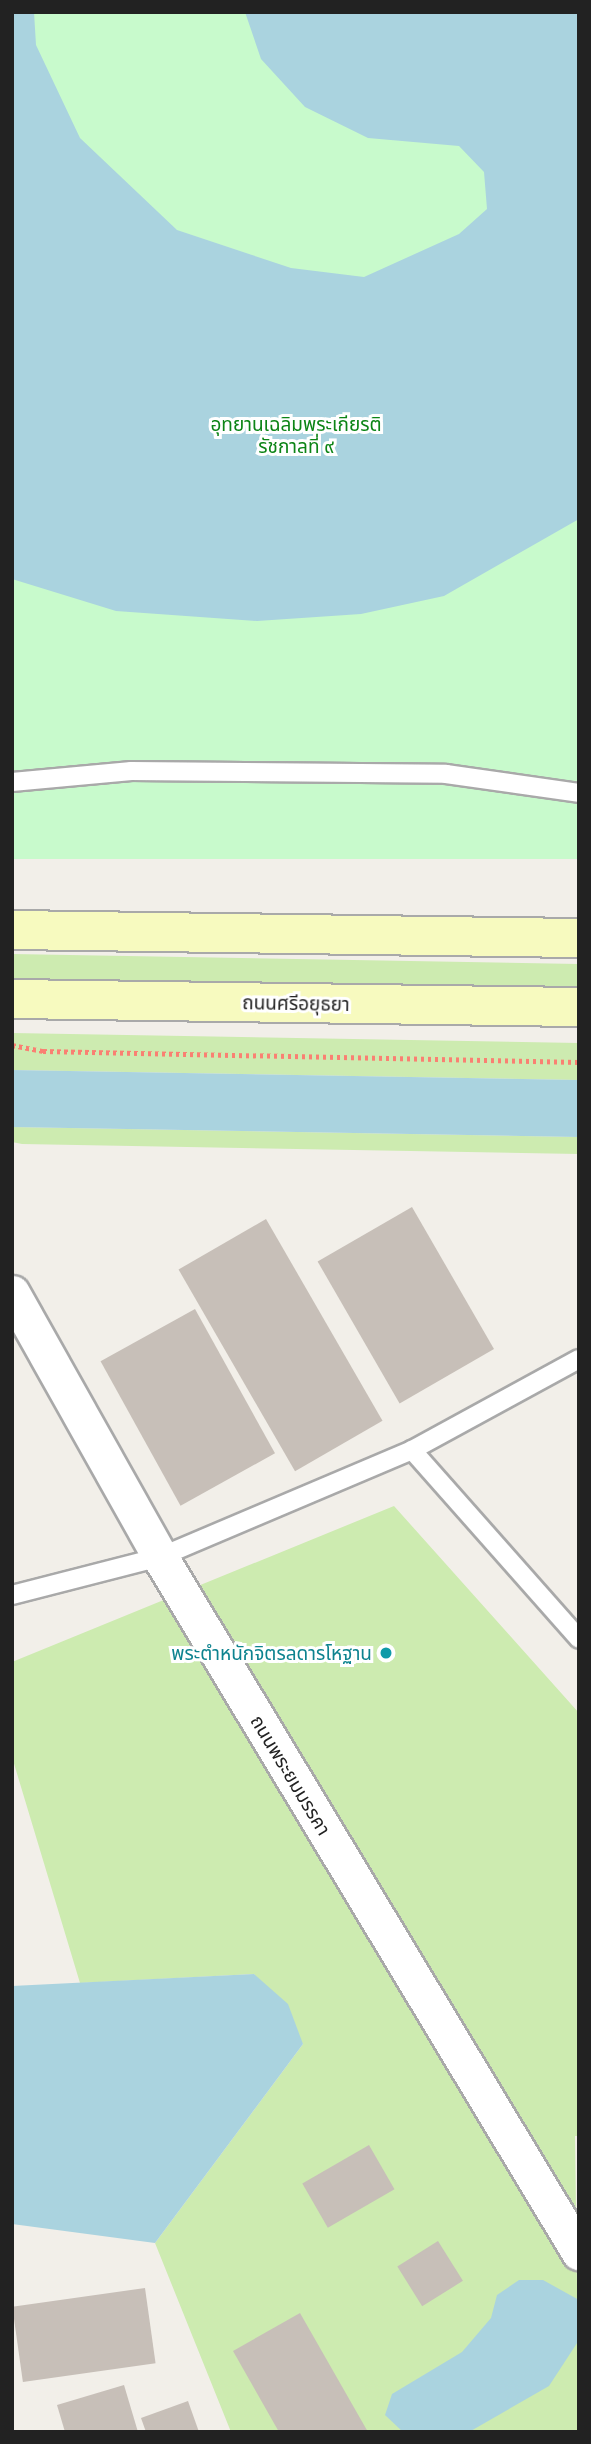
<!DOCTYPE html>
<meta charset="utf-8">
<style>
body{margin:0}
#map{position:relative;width:591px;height:2444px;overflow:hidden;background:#f2efe9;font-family:"Golos Text","Noto Sans Thai",sans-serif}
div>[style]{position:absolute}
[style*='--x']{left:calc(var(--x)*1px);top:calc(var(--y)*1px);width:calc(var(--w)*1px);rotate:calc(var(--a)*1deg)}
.grass>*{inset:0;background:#cdebb0;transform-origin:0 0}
.park>*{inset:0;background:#c8facc;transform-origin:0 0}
.water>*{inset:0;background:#aad3df;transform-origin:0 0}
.building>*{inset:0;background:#c7bfb8;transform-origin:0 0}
.path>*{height:4.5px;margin-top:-2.25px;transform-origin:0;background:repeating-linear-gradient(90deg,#fa8072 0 3.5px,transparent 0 7px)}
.roads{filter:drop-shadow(2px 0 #a9a9a9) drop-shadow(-2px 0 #a9a9a9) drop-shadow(0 2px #a9a9a9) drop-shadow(0 -2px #a9a9a9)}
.lane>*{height:18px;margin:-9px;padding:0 9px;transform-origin:9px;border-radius:9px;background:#fff}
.street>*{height:35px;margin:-17.5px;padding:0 17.5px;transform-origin:17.5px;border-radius:17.5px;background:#fff}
.secondary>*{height:38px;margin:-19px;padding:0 19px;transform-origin:19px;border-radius:19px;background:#f7fabf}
.dots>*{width:19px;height:19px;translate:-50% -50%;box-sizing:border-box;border:4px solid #fff;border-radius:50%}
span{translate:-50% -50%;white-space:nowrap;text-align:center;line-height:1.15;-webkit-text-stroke:6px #fff;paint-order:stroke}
.park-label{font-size:19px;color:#0c8416}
.street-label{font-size:19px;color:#222}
.culture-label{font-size:19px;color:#0d838f}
.right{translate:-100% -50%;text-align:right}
.frame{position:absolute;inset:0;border:14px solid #222;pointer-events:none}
</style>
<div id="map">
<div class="grass">
<div style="left:12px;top:954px;width:567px;height:28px;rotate:1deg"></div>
<div style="left:12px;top:1033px;width:567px;height:37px;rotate:1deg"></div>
<div style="clip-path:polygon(12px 1127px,579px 1137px,579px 1154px,22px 1144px,12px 1142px)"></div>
<div style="clip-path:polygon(394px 1506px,579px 1713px,579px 2136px,575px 2136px,579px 2432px,231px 2432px,155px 2243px,303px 2044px,254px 1974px,80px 1983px,12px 1757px,12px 1662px)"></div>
</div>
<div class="park">
<div style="left:12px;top:12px;width:567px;height:847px"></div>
</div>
<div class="water">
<div style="clip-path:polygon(12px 12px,34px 12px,36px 45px,80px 138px,177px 230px,291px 268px,364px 277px,459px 234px,487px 209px,484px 172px,459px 146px,368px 138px,305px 107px,261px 59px,245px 12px,579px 12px,579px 519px,444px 596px,361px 614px,257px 621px,116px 611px,12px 579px)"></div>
<div style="left:12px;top:1070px;width:567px;height:57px;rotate:1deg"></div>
<div style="clip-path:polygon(254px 1974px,288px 2004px,303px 2044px,155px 2243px,12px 2224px,12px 1986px)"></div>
<div style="clip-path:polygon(519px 2280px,543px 2280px,579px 2300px,579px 2340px,549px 2386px,469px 2432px,403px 2432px,385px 2415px,392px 2394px,462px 2352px,491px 2318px,497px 2295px)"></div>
</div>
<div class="building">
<div style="left:412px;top:1207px;width:164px;height:109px;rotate:60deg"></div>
<div style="left:266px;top:1219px;width:233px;height:101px;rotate:60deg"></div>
<div style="left:195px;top:1309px;width:165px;height:108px;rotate:61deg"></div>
<div style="left:369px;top:2145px;width:51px;height:77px;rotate:60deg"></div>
<div style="left:438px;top:2241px;width:47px;height:48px;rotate:58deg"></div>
<div style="left:145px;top:2288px;width:76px;height:134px;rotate:82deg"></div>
<div style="clip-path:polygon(300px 2313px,368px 2432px,279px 2432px,233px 2351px)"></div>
<div style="clip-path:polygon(124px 2385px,138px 2432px,65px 2432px,57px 2405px)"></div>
<div style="clip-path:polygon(188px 2401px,199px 2432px,146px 2432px,141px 2418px)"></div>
</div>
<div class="path">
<div style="--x:12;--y:1045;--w:32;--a:11"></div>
<div style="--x:43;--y:1051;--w:536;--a:1.18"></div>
</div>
<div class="roads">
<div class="lane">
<div style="--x:12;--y:782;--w:120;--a:-5.3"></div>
<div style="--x:131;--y:771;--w:315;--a:0.5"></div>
<div style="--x:446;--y:774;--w:134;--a:8.1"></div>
<div style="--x:412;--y:1450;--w:252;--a:48.5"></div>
<div style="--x:12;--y:1595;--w:153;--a:-14.4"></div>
<div style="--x:160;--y:1557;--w:274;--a:-23"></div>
<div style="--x:412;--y:1450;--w:190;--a:-28.6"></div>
</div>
<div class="street">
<div style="--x:12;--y:1293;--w:303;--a:60.7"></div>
<div style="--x:160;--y:1557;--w:812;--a:58.92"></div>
</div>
<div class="secondary">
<div style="--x:12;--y:930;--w:567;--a:0.81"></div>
<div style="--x:12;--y:999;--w:567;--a:0.81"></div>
</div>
</div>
<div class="dots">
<div style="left:386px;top:1653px;background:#0f9aa8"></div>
</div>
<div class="park-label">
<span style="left:296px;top:435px">อุทยานเฉลิมพระเกียรติ<br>รัชกาลที่ ๙</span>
</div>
<div class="street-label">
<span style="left:296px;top:1003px;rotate:1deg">ถนนศรีอยุธยา</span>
<span style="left:291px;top:1775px;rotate:59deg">ถนนพระยมมรรคา</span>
</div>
<div class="culture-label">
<span class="right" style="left:372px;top:1653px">พระตำหนักจิตรลดารโหฐาน</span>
</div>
<div class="frame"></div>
</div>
